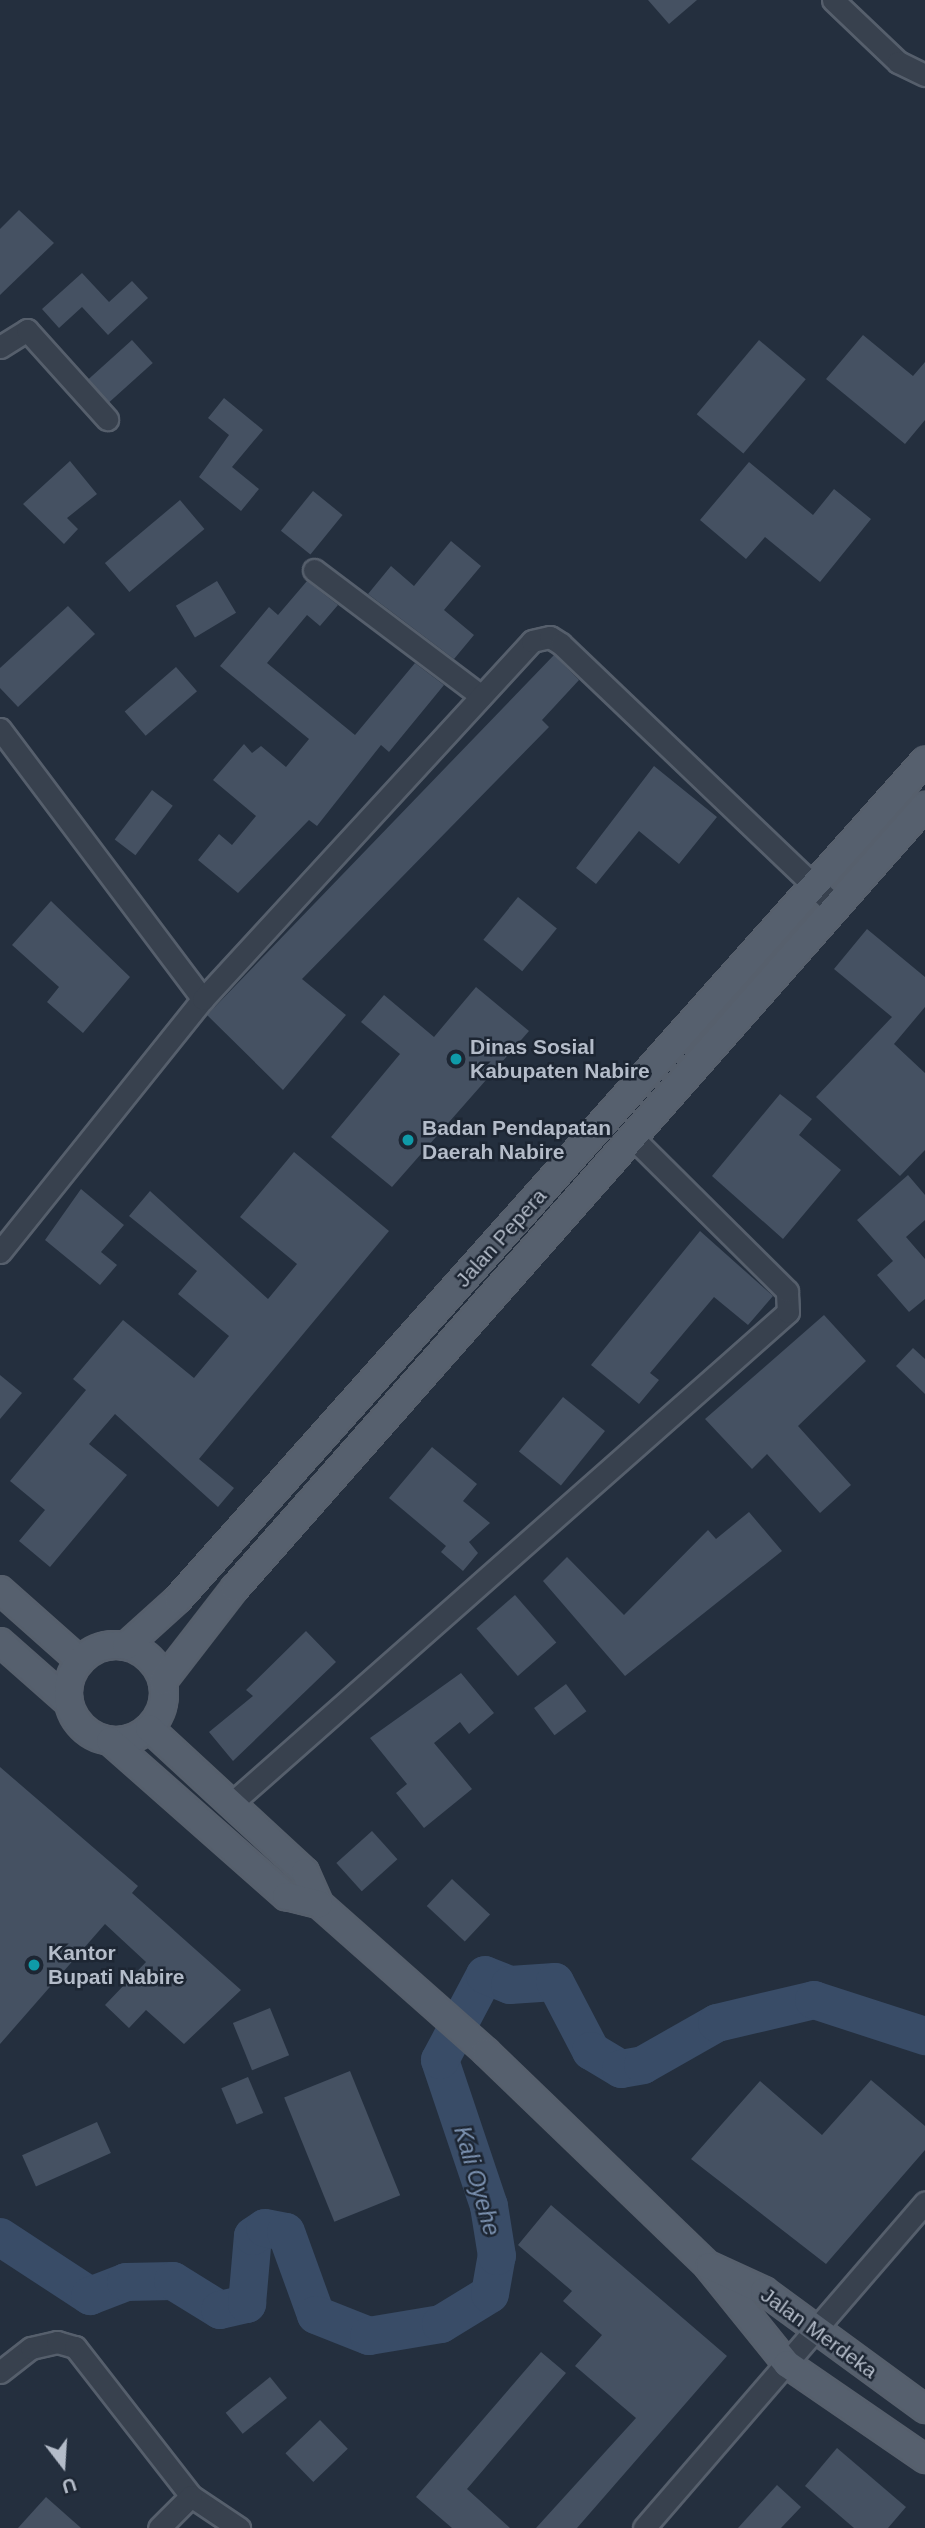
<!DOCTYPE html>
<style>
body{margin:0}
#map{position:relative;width:925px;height:2528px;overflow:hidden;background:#242f3e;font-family:Arial,sans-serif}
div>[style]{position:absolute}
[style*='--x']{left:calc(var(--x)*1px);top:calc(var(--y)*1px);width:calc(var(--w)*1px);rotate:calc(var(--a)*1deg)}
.river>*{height:38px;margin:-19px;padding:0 19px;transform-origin:19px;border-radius:19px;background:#394c67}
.building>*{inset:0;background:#455162;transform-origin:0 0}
.roads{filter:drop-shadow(2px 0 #565f6c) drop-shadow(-2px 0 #565f6c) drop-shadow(0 2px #565f6c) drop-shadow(0 -2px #565f6c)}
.minor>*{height:21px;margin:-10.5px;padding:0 10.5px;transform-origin:10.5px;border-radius:10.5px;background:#38414e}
.major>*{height:26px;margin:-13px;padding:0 13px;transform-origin:13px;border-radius:13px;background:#56606e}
.major>.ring{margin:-13px;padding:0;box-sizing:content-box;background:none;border:26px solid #56606e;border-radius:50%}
.dots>*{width:19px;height:19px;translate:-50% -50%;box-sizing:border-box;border:4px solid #1d2633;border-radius:50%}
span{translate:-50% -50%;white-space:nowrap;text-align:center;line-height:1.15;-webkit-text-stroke:5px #1d2633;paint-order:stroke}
.poi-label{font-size:21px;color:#b4bcc9;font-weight:700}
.left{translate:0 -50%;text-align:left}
.street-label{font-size:21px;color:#b4bcc9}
.water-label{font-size:23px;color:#7c92b1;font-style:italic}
.north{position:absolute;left:28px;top:2430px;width:70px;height:70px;-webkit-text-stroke:5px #1d2633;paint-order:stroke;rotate:163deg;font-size:19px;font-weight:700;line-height:28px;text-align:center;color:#b4bcc9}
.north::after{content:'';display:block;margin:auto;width:24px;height:32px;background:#b4bcc9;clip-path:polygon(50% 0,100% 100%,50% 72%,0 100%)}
</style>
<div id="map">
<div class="river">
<div style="--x:0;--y:2237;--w:108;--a:33.2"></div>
<div style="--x:90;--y:2296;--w:39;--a:-21"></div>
<div style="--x:126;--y:2282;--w:47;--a:-1.2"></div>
<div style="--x:173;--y:2281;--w:55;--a:31.7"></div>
<div style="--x:220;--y:2310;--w:28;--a:-13"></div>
<div style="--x:247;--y:2304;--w:68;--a:-85"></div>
<div style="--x:253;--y:2236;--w:14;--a:-34"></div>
<div style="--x:265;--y:2228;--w:21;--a:11"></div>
<div style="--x:286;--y:2232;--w:88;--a:70.1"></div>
<div style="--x:316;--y:2315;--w:57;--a:21.6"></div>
<div style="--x:369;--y:2336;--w:73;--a:-9.5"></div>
<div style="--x:441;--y:2324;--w:57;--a:-31.5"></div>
<div style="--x:490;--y:2294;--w:39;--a:-80"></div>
<div style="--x:497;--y:2256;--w:51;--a:-99.1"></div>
<div style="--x:489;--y:2206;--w:154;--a:-108.6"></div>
<div style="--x:440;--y:2060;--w:96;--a:-62.1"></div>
<div style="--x:485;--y:1975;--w:27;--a:22"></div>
<div style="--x:510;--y:1985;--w:45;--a:-3.8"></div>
<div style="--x:555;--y:1982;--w:78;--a:62.4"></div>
<div style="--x:591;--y:2051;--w:35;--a:31"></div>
<div style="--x:621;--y:2069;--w:22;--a:-10"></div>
<div style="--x:643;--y:2065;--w:85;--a:-29.6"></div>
<div style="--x:717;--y:2023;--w:100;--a:-13.3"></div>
<div style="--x:814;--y:2000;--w:117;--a:18"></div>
</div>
<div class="building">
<div style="clip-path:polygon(648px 0,697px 0,669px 24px)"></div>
<div style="clip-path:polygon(19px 210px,54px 243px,0 295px,0 229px)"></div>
<div style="clip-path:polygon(82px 273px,109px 302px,132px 281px,148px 298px,108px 335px,82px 307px,59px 328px,42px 309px)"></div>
<div style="clip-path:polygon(863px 335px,913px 376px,925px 362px,925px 420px,905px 444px,826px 379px)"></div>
<div style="left:132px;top:340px;width:31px;height:59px;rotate:48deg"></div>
<div style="left:759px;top:340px;width:61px;height:97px;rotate:40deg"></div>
<div style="clip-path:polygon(224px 398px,263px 430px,232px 467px,259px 489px,241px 511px,199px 477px,229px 435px,208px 418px)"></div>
<div style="clip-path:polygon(70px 461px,97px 494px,67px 518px,78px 529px,64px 544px,23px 504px)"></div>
<div style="clip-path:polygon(749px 462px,813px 515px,834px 489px,871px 519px,820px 582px,765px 537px,746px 559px,700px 520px)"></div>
<div style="left:313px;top:491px;width:38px;height:51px;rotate:39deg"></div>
<div style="left:180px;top:500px;width:38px;height:98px;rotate:50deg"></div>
<div style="clip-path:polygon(451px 541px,481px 566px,444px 610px,474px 635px,454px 659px,368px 594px,391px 566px,414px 586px)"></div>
<div style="left:217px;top:581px;width:37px;height:48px;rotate:59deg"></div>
<div style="clip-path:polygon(307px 581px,338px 605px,320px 626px,307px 615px,267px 663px,355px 735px,415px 663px,444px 685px,389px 752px,381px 745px,317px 826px,309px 820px,238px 893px,198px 860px,219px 834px,232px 845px,256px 816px,213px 780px,244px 744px,252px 753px,261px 746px,286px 767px,309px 739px,220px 666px,269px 607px,278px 615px)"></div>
<div style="clip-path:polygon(68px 606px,95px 634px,18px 707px,0 688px,0 668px)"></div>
<div style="clip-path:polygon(554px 655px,579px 680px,542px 720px,549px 727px,302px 979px,346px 1015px,283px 1090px,207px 1015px)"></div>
<div style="left:176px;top:667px;width:32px;height:68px;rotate:49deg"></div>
<div style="clip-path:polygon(654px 766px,717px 817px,679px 864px,639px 831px,596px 884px,576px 868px)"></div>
<div style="left:152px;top:790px;width:26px;height:62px;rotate:37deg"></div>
<div style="left:518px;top:897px;width:50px;height:55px;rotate:39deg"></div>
<div style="clip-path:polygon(51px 901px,130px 977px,83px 1033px,47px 1002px,59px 987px,12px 945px)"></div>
<div style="clip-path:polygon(867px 929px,925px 977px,925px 1007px,894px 1044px,925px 1073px,925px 1150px,900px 1176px,816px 1097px,892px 1017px,834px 969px)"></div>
<div style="clip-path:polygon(476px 987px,529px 1031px,392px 1187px,331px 1137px,400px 1054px,361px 1022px,384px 995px,434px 1037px)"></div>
<div style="clip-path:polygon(780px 1094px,812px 1119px,799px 1135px,841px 1170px,783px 1239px,712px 1176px)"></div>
<div style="clip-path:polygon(294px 1152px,389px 1231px,199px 1459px,234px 1488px,218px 1507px,115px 1414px,89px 1444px,127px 1475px,50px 1567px,19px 1541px,45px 1510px,10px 1481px,86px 1390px,73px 1379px,123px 1320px,194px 1378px,229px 1336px,178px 1294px,197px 1271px,129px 1216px,150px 1191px,268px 1299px,297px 1264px,240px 1217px)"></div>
<div style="clip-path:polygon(908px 1175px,925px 1195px,925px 1220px,906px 1237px,925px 1259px,925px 1299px,909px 1312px,877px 1275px,893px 1261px,857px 1220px)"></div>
<div style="clip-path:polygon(81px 1189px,124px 1225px,101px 1252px,117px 1265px,100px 1285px,45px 1240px)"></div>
<div style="clip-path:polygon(700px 1231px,773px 1296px,748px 1325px,714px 1297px,650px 1373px,659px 1380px,639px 1404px,591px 1365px)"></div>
<div style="clip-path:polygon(824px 1315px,866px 1361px,798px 1426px,851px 1485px,820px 1513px,767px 1454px,752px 1469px,705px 1419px)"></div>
<div style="clip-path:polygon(913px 1348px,925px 1359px,925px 1394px,896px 1366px)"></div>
<div style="clip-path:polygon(0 1375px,22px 1393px,0 1419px)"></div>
<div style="left:563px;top:1397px;width:54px;height:70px;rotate:39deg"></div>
<div style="clip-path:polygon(432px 1447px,477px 1484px,463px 1501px,490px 1523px,469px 1542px,478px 1553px,463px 1571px,441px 1552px,446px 1546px,389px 1498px)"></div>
<div style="clip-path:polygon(749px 1512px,782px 1551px,625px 1676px,543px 1581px,567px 1557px,624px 1615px,708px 1530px,716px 1539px)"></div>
<div style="left:515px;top:1595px;width:63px;height:51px;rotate:49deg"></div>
<div style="clip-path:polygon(306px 1631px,336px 1662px,233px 1761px,209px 1732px,253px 1696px,246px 1690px)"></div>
<div style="clip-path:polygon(461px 1673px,494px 1713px,469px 1734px,460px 1722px,434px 1743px,472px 1789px,424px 1828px,396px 1793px,407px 1784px,370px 1738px)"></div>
<div style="left:566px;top:1684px;width:34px;height:40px;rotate:53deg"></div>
<div style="clip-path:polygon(0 1767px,138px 1886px,132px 1893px,241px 1990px,184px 2044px,146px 2010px,129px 2028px,105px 2005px,146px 1962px,105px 1924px,0 2044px)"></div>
<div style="left:372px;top:1831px;width:38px;height:48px;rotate:48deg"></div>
<div style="left:452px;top:1879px;width:52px;height:37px;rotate:43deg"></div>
<div style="left:270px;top:2008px;width:51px;height:40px;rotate:68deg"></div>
<div style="left:350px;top:2071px;width:134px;height:71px;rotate:68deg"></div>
<div style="left:248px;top:2077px;width:39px;height:29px;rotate:67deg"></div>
<div style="clip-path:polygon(871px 2080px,925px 2126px,925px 2150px,826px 2264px,691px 2159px,760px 2081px,822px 2135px)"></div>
<div style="left:97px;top:2122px;width:34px;height:82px;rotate:66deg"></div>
<div style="clip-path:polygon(551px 2205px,727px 2356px,577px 2528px,536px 2528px,636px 2418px,575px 2366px,602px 2335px,563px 2301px,572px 2291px,518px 2245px)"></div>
<div style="clip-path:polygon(541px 2352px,566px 2373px,467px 2489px,510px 2528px,452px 2528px,416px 2497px)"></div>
<div style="left:270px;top:2377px;width:27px;height:57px;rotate:51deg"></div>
<div style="left:320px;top:2420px;width:40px;height:48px;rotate:46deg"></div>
<div style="clip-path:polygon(837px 2448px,906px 2507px,888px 2528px,854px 2528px,805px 2486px)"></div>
<div style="clip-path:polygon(777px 2485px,801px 2507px,781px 2528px,738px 2528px)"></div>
<div style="clip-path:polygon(46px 2497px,81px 2528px,18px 2528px)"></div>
</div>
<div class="roads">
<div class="minor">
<div style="--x:833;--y:0;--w:90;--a:43.6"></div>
<div style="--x:898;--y:62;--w:30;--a:26"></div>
<div style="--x:0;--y:347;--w:32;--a:-32"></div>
<div style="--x:27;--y:330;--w:120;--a:48"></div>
<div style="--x:314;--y:570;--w:209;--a:37"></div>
<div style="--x:0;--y:729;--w:338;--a:53.1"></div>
<div style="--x:0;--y:1252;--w:324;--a:-51.3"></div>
<div style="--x:203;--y:999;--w:486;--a:-47.4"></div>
<div style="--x:532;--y:641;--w:18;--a:-13"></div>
<div style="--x:550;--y:637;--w:13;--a:32"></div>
<div style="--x:561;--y:644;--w:379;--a:43.7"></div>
<div style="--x:233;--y:1802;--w:740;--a:-41.44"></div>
<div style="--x:788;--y:1312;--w:21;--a:-93"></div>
<div style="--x:787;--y:1291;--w:217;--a:-135.2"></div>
<div style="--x:0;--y:2372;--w:39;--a:-38"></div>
<div style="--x:31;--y:2348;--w:27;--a:-13"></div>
<div style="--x:57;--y:2342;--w:19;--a:16"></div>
<div style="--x:75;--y:2347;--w:189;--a:52.1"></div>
<div style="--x:191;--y:2496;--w:58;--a:33.7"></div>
<div style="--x:159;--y:2528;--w:45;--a:-45"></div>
<div style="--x:644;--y:2528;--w:430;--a:-49.2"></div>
</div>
<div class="major">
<div style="--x:0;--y:1590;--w:107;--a:41.6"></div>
<div style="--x:0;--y:1642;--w:91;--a:41.4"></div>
<div class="ring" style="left:68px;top:1645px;width:70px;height:70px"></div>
<div style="--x:126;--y:1646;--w:70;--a:-42.1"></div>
<div style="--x:178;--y:1599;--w:1123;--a:-48.29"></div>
<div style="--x:163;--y:1681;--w:118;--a:-52.3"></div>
<div style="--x:235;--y:1588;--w:1043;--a:-48.58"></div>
<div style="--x:149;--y:1728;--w:212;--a:42.7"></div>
<div style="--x:305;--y:1872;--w:35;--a:66"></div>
<div style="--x:319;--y:1904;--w:223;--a:41.5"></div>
<div style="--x:486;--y:2052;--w:308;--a:43.9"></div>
<div style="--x:708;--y:2266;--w:126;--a:51.1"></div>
<div style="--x:787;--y:2364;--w:168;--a:34.5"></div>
<div style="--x:110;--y:1741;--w:235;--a:41.4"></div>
<div style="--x:286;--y:1896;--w:34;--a:14"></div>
<div style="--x:710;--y:2266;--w:60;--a:24.8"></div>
<div style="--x:764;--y:2291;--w:200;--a:36.2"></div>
</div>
</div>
<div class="dots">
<div style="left:456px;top:1059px;background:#0f9aa8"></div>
<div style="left:408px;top:1140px;background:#0f9aa8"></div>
<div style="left:34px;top:1965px;background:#0f9aa8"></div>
</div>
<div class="poi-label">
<span class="left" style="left:470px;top:1059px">Dinas Sosial<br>Kabupaten Nabire</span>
<span class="left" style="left:422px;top:1140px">Badan Pendapatan<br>Daerah Nabire</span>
<span class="left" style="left:48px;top:1965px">Kantor<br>Bupati Nabire</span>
</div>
<div class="street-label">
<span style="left:501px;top:1238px;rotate:-48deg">Jalan Pepera</span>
<span style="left:819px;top:2333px;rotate:36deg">Jalan Merdeka</span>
</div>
<div class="water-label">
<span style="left:477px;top:2181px;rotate:74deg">Kali Oyehe</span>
</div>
<div class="north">U</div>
</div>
